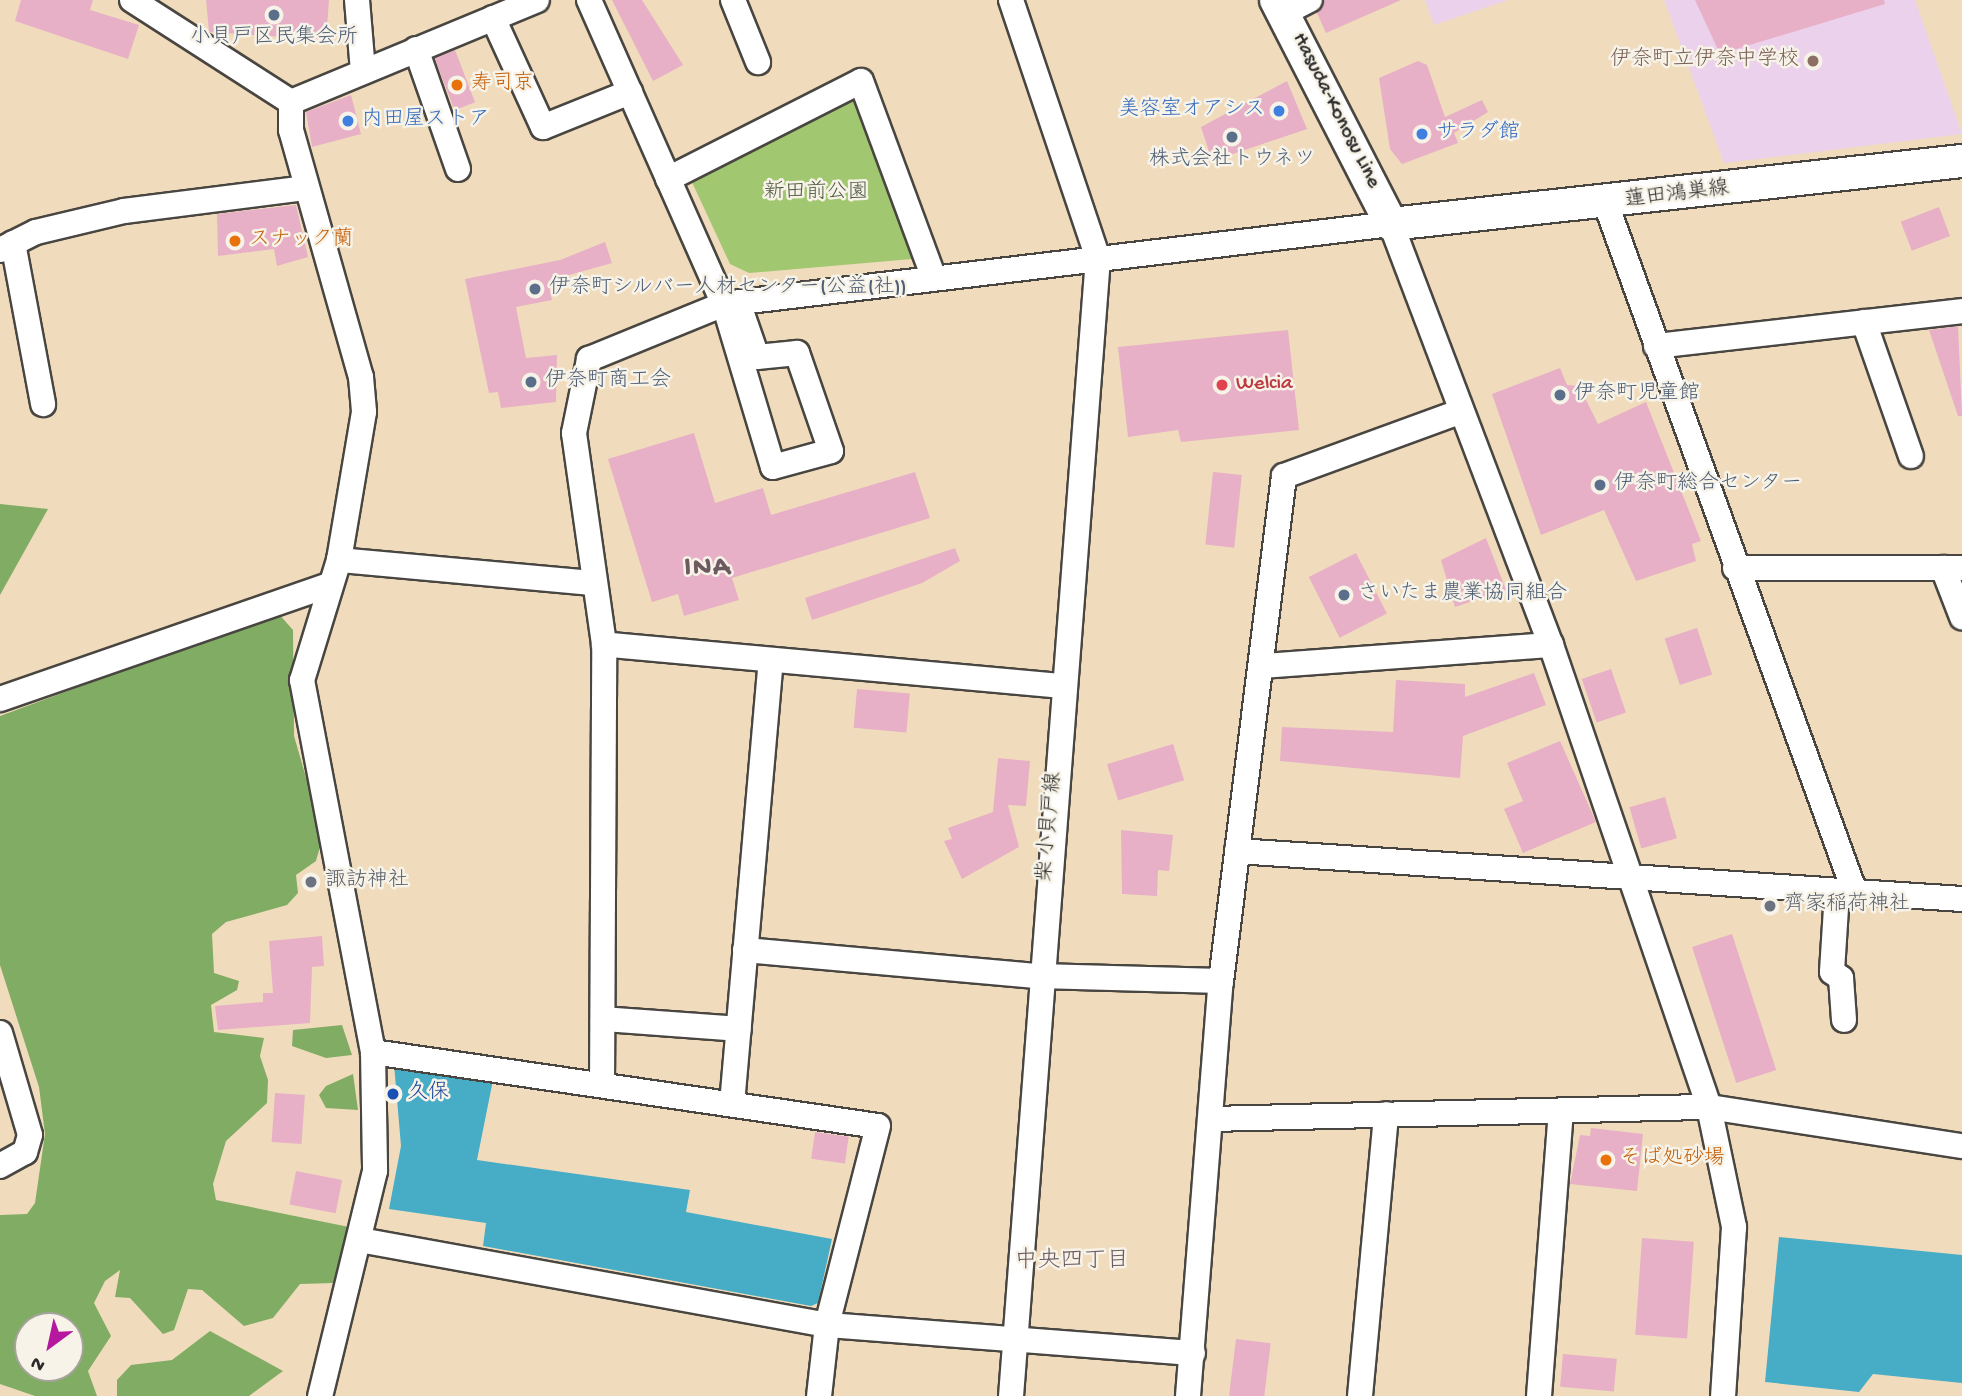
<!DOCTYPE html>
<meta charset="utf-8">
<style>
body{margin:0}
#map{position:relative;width:1962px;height:1396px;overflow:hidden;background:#f0dcbc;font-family:"Gochi Hand","Klee One",sans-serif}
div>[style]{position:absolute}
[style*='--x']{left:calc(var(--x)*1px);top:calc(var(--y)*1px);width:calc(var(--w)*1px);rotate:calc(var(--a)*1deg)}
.built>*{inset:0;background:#ebd1eb}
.green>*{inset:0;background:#a1c771}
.forest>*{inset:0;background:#80ac63}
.water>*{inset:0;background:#47adc7}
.building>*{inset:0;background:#e7b0c6;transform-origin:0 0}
.roads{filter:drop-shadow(2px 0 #494641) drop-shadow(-2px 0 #494641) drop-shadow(0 2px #494641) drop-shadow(0 -2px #494641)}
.minor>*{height:24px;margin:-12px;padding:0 12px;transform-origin:12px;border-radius:12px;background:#fff}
.major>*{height:32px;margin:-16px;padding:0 16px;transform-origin:16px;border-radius:16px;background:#fff}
.dots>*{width:19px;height:19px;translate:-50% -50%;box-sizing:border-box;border:4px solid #f7f3e8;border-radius:50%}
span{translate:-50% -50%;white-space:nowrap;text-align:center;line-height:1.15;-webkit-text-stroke:5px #f7f3e8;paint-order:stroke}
.service-label{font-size:21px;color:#4e5e75}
.left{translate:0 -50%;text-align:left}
.education-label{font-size:21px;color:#785e54}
.right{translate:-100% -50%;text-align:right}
.food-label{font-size:21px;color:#c56008}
.shop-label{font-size:21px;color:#366cbe}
.street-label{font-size:21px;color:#2b2b2b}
.park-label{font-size:21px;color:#4e5a40}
.health-label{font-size:21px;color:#be3a42}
.worship-label{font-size:21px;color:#5b616d}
.transit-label{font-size:21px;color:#164399}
.neighbourhood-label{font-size:23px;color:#6d5a61}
.district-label{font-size:28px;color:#6d5a61;font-weight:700;letter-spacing:2px}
.north{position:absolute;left:14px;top:1312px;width:70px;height:70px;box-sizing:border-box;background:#f7f3e8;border:2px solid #a5a39c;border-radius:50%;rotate:213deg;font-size:19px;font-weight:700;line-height:28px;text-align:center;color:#2b2b2b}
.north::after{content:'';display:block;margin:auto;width:24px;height:32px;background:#b5179e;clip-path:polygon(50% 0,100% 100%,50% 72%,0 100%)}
</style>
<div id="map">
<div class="built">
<div style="clip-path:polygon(1425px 0,1508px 0,1434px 25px)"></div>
<div style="clip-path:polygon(1664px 0,1915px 0,1962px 134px,1724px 163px)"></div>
</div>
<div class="green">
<div style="clip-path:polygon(851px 95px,860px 98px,916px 251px,912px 259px,749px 273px,730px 264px,691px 180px)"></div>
</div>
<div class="forest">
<div style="clip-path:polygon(0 504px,48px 509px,0 595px)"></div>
<div style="clip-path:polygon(evenodd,278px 613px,293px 630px,294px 736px,323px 836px,316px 861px,296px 875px,298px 893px,287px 905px,226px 922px,212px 934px,214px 973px,239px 981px,237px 990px,211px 1005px,214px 1032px,264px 1038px,260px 1056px,268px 1080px,267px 1103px,226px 1141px,213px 1184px,216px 1200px,349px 1227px,347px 1252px,333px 1283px,300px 1284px,273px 1318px,244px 1326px,202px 1290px,188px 1289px,174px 1330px,163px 1334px,130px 1298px,115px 1297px,120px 1270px,105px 1281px,94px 1303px,111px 1336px,88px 1371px,97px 1396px,35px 1396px,0 1384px,0 1215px,27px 1214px,35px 1203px,45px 1134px,39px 1087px,0 965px,0 716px,278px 613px,28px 1326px,70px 1326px,70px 1368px,28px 1368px,28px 1326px)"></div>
<div style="clip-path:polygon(342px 1025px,352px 1055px,326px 1058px,292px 1046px,293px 1030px)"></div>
<div style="clip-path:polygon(353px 1074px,358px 1110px,326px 1108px,319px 1095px,326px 1086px)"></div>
<div style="clip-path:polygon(210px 1331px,283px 1371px,249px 1396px,117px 1396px,117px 1380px,131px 1365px,172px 1360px)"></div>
</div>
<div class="water">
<div style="clip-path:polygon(394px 1064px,493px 1080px,477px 1160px,690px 1190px,686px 1212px,832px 1239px,818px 1303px,811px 1306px,483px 1246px,486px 1223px,389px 1209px,401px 1146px)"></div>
<div style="clip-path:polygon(1779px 1237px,1962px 1255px,1962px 1383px,1873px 1374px,1859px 1392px,1765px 1382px)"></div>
</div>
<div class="building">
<div style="clip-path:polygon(21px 0,93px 0,90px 10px,139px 25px,128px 59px,15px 21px)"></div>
<div style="clip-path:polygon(206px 0,329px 0,326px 40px,209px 32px)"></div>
<div style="clip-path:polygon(612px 0,642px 0,683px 65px,653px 81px)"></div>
<div style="clip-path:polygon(1325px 0,1401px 0,1326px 33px,1317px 13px)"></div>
<div style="clip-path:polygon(1695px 0,1884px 0,1885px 4px,1720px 54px)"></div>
<div style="left:455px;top:50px;width:56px;height:22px;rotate:69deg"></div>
<div style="clip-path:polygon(1418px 61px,1427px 65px,1445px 117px,1482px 100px,1488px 112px,1454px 133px,1458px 143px,1402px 164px,1390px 149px,1379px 78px)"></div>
<div style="clip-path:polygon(1287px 81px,1307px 129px,1212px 161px,1201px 127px)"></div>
<div style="clip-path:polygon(351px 95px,361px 134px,312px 147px,306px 112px)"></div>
<div style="clip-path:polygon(296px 205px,308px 257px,277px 266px,274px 249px,218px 256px,217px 214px)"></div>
<div style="left:1939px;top:207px;width:31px;height:41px;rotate:69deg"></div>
<div style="clip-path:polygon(605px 242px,612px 263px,548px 281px,552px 300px,516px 307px,526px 358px,557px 355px,556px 402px,501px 408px,498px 392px,489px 393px,465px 279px,560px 260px)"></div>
<div style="clip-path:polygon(1958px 326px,1962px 416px,1958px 416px,1929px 330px)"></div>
<div style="clip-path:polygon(1288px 330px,1299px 430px,1181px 442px,1178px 430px,1128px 437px,1118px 347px)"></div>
<div style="clip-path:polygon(1560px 368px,1567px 385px,1579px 386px,1598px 424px,1646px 402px,1701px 541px,1692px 544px,1696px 561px,1636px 581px,1604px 510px,1541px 535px,1492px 394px)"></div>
<div style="clip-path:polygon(694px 433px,715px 503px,763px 488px,771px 515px,915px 472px,930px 518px,732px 578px,739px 600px,684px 616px,678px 594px,652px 602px,608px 459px)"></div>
<div style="left:1213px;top:472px;width:29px;height:73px;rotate:6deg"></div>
<div style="clip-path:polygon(1486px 538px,1506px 590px,1455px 607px,1441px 560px)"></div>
<div style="clip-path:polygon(955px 548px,960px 561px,922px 583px,812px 620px,805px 598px)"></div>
<div style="left:1356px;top:553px;width:68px;height:53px;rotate:63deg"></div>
<div style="left:1697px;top:628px;width:49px;height:34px;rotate:72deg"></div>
<div style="left:1611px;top:669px;width:46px;height:31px;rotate:71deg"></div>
<div style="clip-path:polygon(1534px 673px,1546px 705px,1463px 736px,1460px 778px,1280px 761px,1282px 727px,1393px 732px,1396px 680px,1465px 684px,1465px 697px)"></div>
<div style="left:857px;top:689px;width:53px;height:39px;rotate:5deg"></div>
<div style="clip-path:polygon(1560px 741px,1596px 822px,1523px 853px,1504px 809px,1523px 801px,1507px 763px)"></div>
<div style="left:1173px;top:744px;width:38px;height:69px;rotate:73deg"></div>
<div style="clip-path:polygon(998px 758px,1030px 761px,1026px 806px,1008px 805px,1019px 847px,962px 879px,944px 841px,952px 839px,948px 828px,993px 812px)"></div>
<div style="left:1665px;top:797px;width:43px;height:37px;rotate:74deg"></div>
<div style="clip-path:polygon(1121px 830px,1173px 835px,1169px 871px,1158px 870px,1157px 896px,1122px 894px)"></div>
<div style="left:1732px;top:934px;width:143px;height:42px;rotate:72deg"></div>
<div style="clip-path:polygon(322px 936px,324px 966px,312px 967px,310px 1023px,218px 1030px,215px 1006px,263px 1002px,263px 993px,273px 993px,269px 941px)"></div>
<div style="left:275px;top:1093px;width:30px;height:49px;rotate:4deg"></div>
<div style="clip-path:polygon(1591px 1128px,1643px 1134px,1637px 1191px,1570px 1184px,1580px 1135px,1590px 1136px)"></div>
<div style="left:815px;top:1132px;width:34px;height:27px;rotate:8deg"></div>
<div style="left:296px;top:1171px;width:47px;height:34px;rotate:11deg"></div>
<div style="left:1642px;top:1238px;width:52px;height:97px;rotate:4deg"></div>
<div style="left:1236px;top:1339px;width:35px;height:57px;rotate:7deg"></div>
<div style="left:1563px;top:1354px;width:54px;height:33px;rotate:5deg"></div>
</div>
<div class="roads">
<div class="minor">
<div style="--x:132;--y:0;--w:189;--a:32.7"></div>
<div style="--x:357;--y:0;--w:72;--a:85.2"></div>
<div style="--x:589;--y:0;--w:333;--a:66.1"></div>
<div style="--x:724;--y:304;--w:170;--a:73.3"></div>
<div style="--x:773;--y:467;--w:60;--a:-15.4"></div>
<div style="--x:831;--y:451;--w:104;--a:-109.1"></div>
<div style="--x:797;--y:353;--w:40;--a:174.3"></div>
<div style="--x:757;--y:357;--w:58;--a:-109.1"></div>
<div style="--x:733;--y:0;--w:67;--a:68"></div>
<div style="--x:1011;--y:0;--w:272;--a:71.4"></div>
<div style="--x:1098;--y:258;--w:1141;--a:94.37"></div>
<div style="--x:1284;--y:13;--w:29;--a:-27"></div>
<div style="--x:493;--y:18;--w:120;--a:65.4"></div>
<div style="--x:543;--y:127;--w:94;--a:-21.9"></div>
<div style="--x:416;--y:49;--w:127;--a:70.7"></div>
<div style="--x:291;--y:102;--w:28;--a:90"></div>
<div style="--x:291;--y:130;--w:257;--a:74.2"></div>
<div style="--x:361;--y:377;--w:35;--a:85"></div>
<div style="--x:364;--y:412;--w:150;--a:99.6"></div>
<div style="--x:339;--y:560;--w:126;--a:107.1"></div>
<div style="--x:302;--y:680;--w:379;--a:79.2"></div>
<div style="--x:373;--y:1052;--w:119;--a:89"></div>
<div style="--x:375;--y:1171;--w:232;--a:103.7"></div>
<div style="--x:291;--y:102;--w:266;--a:-22.5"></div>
<div style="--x:668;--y:179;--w:216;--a:-26.9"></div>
<div style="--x:861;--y:81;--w:210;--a:69.7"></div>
<div style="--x:1606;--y:204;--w:733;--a:70.13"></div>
<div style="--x:13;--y:243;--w:164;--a:79.4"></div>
<div style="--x:0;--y:250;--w:40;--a:-26.6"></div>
<div style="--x:36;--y:232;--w:90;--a:-13.4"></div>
<div style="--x:124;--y:211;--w:182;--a:-7.2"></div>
<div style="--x:1864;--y:322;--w:142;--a:70.7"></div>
<div style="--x:1656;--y:346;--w:308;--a:-6.5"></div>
<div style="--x:339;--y:560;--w:256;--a:5.2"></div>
<div style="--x:1735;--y:568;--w:227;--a:0"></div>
<div style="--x:1943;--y:568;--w:53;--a:68.8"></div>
<div style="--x:1263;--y:666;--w:289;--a:-4.2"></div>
<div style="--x:1062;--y:686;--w:460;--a:-174.8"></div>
<div style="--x:604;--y:644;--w:213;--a:-98.1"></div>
<div style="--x:574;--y:433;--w:76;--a:-78.5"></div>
<div style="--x:589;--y:359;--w:146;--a:-22.2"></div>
<div style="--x:724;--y:304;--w:672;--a:-6.84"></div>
<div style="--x:1391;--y:224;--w:450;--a:69.2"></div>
<div style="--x:1551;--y:645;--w:488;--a:71.1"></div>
<div style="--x:1709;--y:1107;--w:123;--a:78.2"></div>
<div style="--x:1734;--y:1227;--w:169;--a:93.7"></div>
<div style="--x:0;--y:699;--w:345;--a:-19.1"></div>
<div style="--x:1237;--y:851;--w:727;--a:3.79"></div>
<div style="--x:1837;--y:892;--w:80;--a:93.6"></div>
<div style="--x:1832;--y:972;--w:11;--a:34"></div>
<div style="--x:1841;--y:978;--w:42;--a:85.9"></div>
<div style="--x:745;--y:950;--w:295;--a:5.1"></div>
<div style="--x:1039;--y:976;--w:182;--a:1.6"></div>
<div style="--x:603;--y:1019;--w:136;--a:4.2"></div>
<div style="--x:0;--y:1033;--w:106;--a:73.6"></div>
<div style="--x:30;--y:1135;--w:18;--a:106"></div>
<div style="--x:25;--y:1152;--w:29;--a:151"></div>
<div style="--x:373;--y:1052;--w:510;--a:8.34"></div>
<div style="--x:878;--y:1126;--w:205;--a:104.4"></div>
<div style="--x:827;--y:1325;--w:71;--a:96.4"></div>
<div style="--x:602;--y:1085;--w:441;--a:-89.7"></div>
<div style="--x:732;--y:1104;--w:445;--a:-85"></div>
<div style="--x:1211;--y:1119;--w:498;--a:-1.4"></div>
<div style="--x:1709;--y:1107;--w:256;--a:8.8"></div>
<div style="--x:360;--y:1240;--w:475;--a:10.3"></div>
<div style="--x:827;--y:1325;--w:367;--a:4.4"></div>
<div style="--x:1188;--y:1396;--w:416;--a:-85.5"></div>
<div style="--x:1221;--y:981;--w:509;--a:-82.89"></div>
<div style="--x:1284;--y:476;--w:189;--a:-20.1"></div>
<div style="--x:1360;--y:1396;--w:283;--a:-84.7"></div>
<div style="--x:1539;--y:1396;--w:286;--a:-85.6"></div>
</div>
<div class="major">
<div style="--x:1276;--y:0;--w:252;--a:62.8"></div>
<div style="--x:1391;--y:224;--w:574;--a:-6.3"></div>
</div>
</div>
<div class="dots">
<div style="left:274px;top:15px;background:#5c6f8a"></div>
<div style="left:1813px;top:61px;background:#8d6e63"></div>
<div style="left:457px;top:85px;background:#e8710a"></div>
<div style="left:1279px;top:111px;background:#3f7fe0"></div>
<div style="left:348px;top:121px;background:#3f7fe0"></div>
<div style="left:1422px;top:134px;background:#3f7fe0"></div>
<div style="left:1232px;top:137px;background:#5c6f8a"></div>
<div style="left:235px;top:241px;background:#e8710a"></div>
<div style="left:535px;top:289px;background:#5c6f8a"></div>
<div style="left:531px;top:382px;background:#5c6f8a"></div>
<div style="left:1222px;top:385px;background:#e0444e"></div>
<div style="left:1560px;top:395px;background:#5c6f8a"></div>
<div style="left:1600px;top:485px;background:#5c6f8a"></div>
<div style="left:1344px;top:595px;background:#5c6f8a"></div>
<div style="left:311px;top:882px;background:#6b7280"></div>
<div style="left:1770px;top:906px;background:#6b7280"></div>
<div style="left:393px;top:1094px;background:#1a4fb4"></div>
<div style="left:1606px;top:1160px;background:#e8710a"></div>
</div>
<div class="service-label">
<span style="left:274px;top:39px">小貝戸区民集会所</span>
<span style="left:1232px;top:161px">株式会社トウネツ</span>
<span class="left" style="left:549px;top:289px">伊奈町シルバー人材センター(公益(社))</span>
<span class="left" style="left:545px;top:382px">伊奈町商工会</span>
<span class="left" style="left:1574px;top:395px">伊奈町児童館</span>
<span class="left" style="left:1614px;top:485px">伊奈町総合センター</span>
<span class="left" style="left:1358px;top:595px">さいたま農業協同組合</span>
</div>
<div class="education-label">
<span class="right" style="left:1799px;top:61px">伊奈町立伊奈中学校</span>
</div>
<div class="food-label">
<span class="left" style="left:471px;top:85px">寿司京</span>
<span class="left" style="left:249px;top:241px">スナック蘭</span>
<span class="left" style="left:1620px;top:1160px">そば処砂場</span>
</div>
<div class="shop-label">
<span class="right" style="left:1265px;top:111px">美容室オアシス</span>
<span class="left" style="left:362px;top:121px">内田屋ストア</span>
<span class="left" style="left:1436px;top:134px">サラダ館</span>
</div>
<div class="street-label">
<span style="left:1335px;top:111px;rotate:63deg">Hasuda-Konosu Line</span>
<span style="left:1677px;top:196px;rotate:-7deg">蓮田鴻巣線</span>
<span style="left:1051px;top:827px;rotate:-85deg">柴 小貝戸線</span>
</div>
<div class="park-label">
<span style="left:816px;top:194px">新田前公園</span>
</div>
<div class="health-label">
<span class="left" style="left:1236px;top:385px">Welcia</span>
</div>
<div class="worship-label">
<span class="left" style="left:325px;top:882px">諏訪神社</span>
<span class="left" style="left:1784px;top:906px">齊家稲荷神社</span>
</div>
<div class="transit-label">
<span class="left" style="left:407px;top:1094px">久保</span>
</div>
<div class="neighbourhood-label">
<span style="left:1072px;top:1262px">中央四丁目</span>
</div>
<div class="district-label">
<span style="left:708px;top:569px">INA</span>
</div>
<div class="north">N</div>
</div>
